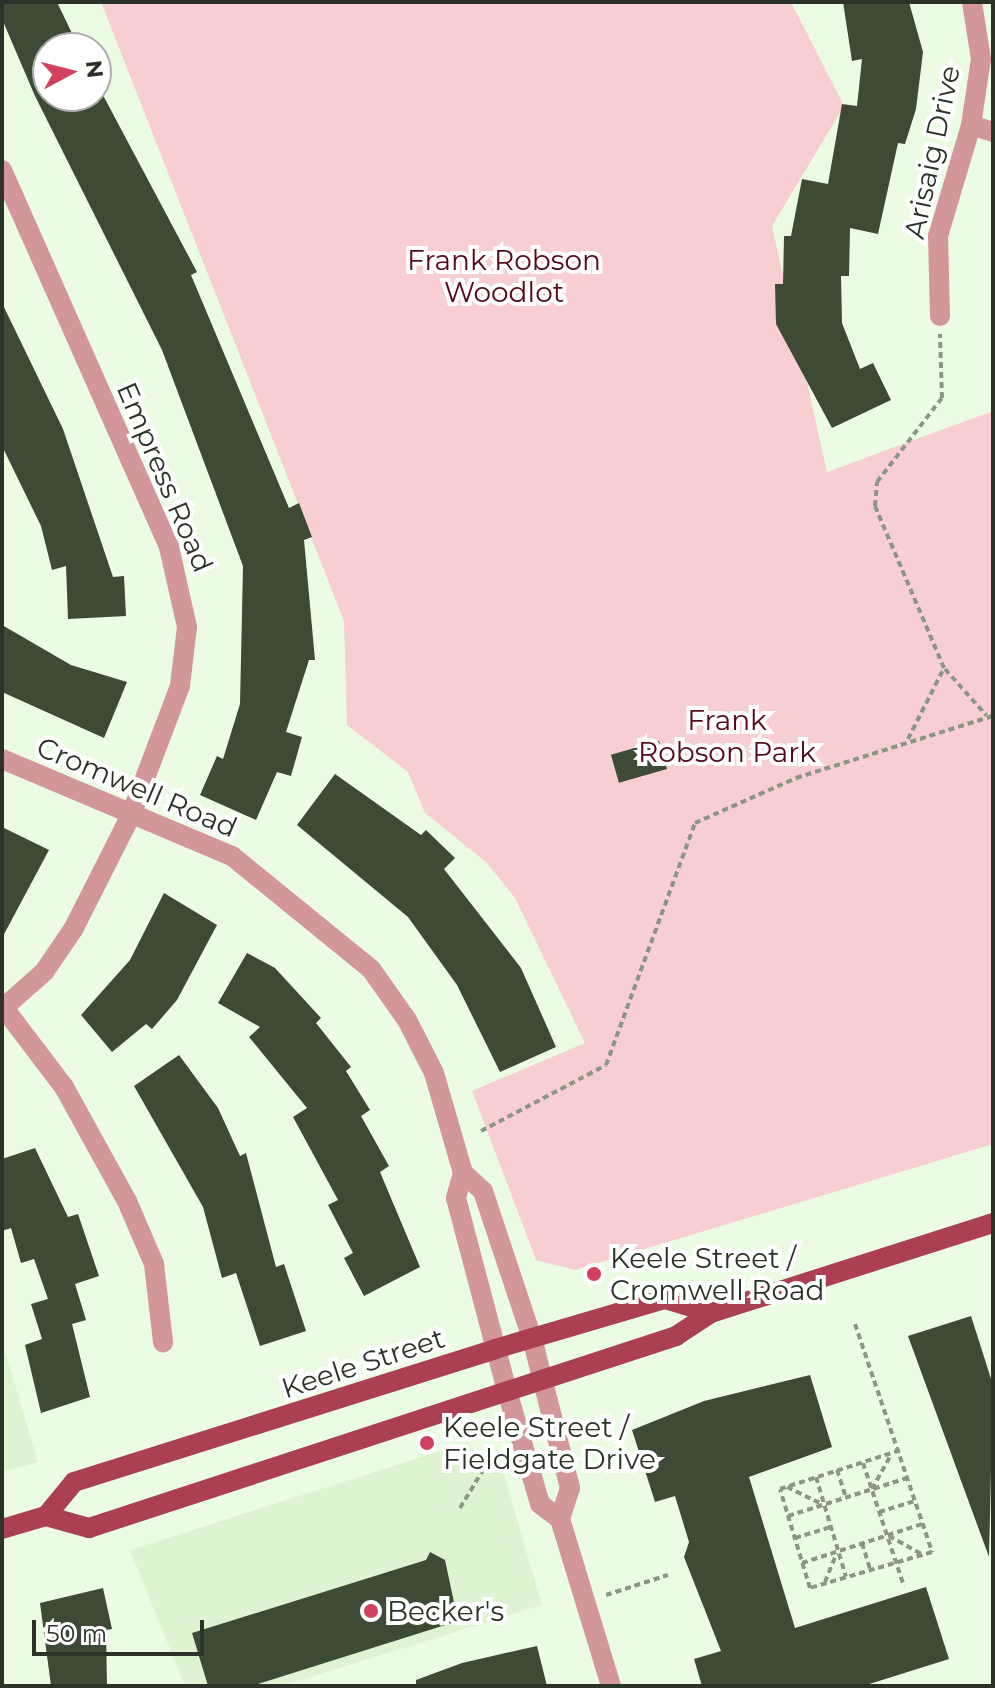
<!DOCTYPE html>
<style>
body{margin:0}
#map{position:relative;width:995px;height:1688px;overflow:hidden;background:#ebfce2;font-family:Montserrat,sans-serif}
div>[style]{position:absolute}
[style*='--x']{left:calc(var(--x)*1px);top:calc(var(--y)*1px);width:calc(var(--w)*1px);rotate:calc(var(--a)*1deg)}
.built>*{inset:0;background:#def3d2}
.green>*{inset:0;background:#f7ced1}
.building>*{inset:0;background:#3d4a35;transform-origin:0 0}
.path>*{height:4px;margin-top:-2px;transform-origin:0;background:repeating-linear-gradient(90deg,#8b9785 0 6px,transparent 0 10px)}
.minor>*{height:20px;margin:-10px;padding:0 10px;transform-origin:10px;border-radius:10px;background:#d3969b}
.major>*{height:20px;margin:-10px;padding:0 10px;transform-origin:10px;border-radius:10px;background:#aa4051}
.dots>*{width:22px;height:22px;translate:-50% -50%;box-sizing:border-box;border:4px solid #fff;border-radius:50%}
span{translate:-50% -50%;white-space:nowrap;text-align:center;line-height:1.15;-webkit-text-stroke:8px #fff;paint-order:stroke}
.street-label{font-size:28px;color:#2b3228}
.park-label{font-size:28px;color:#56091d}
.poi-label{font-size:28px;color:#2b3228}
.left{translate:0 -50%;text-align:left}
.frame{position:absolute;inset:0;border:4px solid #2b3228;pointer-events:none}
.north{position:absolute;left:32px;top:32px;width:80px;height:80px;box-sizing:border-box;background:#fff;border:2px solid #aaada9;border-radius:50%;rotate:83deg;font-size:22px;font-weight:700;line-height:32px;text-align:center;color:#2b3228}
.north::after{content:'';display:block;margin:auto;width:28px;height:36px;background:#d1415d;clip-path:polygon(50% 0,100% 100%,50% 72%,0 100%)}
.scale{position:absolute;left:32px;top:1620px;width:172px;height:36px;box-sizing:border-box;border:4px solid #2b3228;border-top:0;padding-left:10px;font-size:24px;line-height:28px;white-space:nowrap;color:#2b3228;-webkit-text-stroke:6px #fff;paint-order:stroke}
</style>
<div id="map">
<div class="built">
<div style="clip-path:polygon(2px 1341px,38px 1462px,2px 1472px)"></div>
<div style="clip-path:polygon(468px 1442px,482px 1467px,504px 1474px,542px 1605px,281px 1686px,185px 1686px,130px 1550px)"></div>
</div>
<div class="green">
<div style="clip-path:polygon(101px 2px,791px 2px,844px 106px,772px 226px,827px 472px,993px 411px,993px 1144px,575px 1270px,536px 1260px,472px 1091px,585px 1043px,515px 898px,486px 862px,425px 813px,408px 772px,347px 725px,344px 621px)"></div>
</div>
<div class="building">
<div style="clip-path:polygon(2px 2px,57px 2px,79px 48px,48px 48px,48px 96px,96px 96px,96px 82px,197px 272px,191px 275px,289px 508px,299px 503px,312px 537px,304px 540px,315px 660px,309px 660px,286px 732px,302px 737px,291px 776px,277px 772px,256px 820px,200px 795px,217px 756px,223px 759px,240px 704px,243px 566px,162px 350px,35px 96px,2px 19px)"></div>
<div style="clip-path:polygon(843px 2px,909px 2px,923px 52px,916px 109px,905px 144px,898px 143px,878px 234px,850px 228px,849px 276px,841px 276px,842px 323px,860px 369px,873px 363px,891px 400px,832px 428px,776px 324px,775px 284px,783px 284px,784px 236px,791px 236px,802px 179px,828px 184px,842px 104px,857px 106px,862px 59px,852px 61px)"></div>
<div style="clip-path:polygon(2px 303px,63px 429px,113px 577px,124px 576px,126px 616px,68px 619px,66px 566px,52px 570px,41px 526px,2px 446px)"></div>
<div style="clip-path:polygon(2px 625px,71px 665px,127px 682px,104px 738px,2px 692px)"></div>
<div style="left:659px;top:741px;width:29px;height:50px;rotate:74deg"></div>
<div style="clip-path:polygon(335px 774px,421px 835px,426px 830px,455px 858px,444px 869px,521px 968px,556px 1047px,500px 1072px,457px 985px,408px 917px,297px 825px)"></div>
<div style="clip-path:polygon(2px 827px,49px 850px,2px 938px)"></div>
<div style="clip-path:polygon(164px 893px,217px 925px,177px 1000px,152px 1029px,146px 1024px,112px 1052px,81px 1015px,130px 960px)"></div>
<div style="clip-path:polygon(247px 953px,275px 968px,321px 1018px,316px 1023px,351px 1067px,346px 1071px,370px 1110px,361px 1116px,389px 1166px,380px 1172px,420px 1267px,364px 1296px,344px 1258px,353px 1253px,328px 1205px,338px 1200px,293px 1117px,307px 1108px,249px 1037px,260px 1027px,218px 1003px)"></div>
<div style="clip-path:polygon(179px 1055px,218px 1108px,240px 1156px,246px 1153px,276px 1267px,284px 1264px,306px 1331px,260px 1346px,236px 1273px,222px 1278px,203px 1207px,134px 1086px)"></div>
<div style="clip-path:polygon(35px 1148px,68px 1217px,78px 1214px,99px 1276px,75px 1284px,86px 1320px,72px 1324px,90px 1397px,41px 1413px,25px 1345px,42px 1339px,31px 1304px,48px 1299px,34px 1259px,21px 1263px,11px 1228px,2px 1231px,2px 1159px)"></div>
<div style="clip-path:polygon(971px 1316px,993px 1385px,989px 1557px,908px 1336px)"></div>
<div style="clip-path:polygon(810px 1375px,832px 1447px,749px 1477px,795px 1628px,926px 1587px,949px 1659px,863px 1686px,702px 1686px,694px 1659px,721px 1651px,684px 1557px,689px 1542px,675px 1496px,655px 1502px,632px 1430px,704px 1401px)"></div>
<div style="clip-path:polygon(430px 1552px,445px 1560px,458px 1621px,252px 1686px,208px 1686px,192px 1633px,426px 1560px)"></div>
<div style="clip-path:polygon(103px 1588px,112px 1629px,106px 1630px,107px 1686px,51px 1686px,40px 1603px)"></div>
<div style="clip-path:polygon(537px 1646px,547px 1686px,416px 1686px,416px 1680px,462px 1663px)"></div>
</div>
<div class="path">
<div style="--x:945;--y:669;--w:62;--a:48.3"></div>
<div style="--x:908;--y:739;--w:80;--a:-63.1"></div>
<div style="--x:944;--y:668;--w:176;--a:-113.1"></div>
<div style="--x:875;--y:506;--w:24;--a:-85"></div>
<div style="--x:877;--y:482;--w:106;--a:-52.3"></div>
<div style="--x:942;--y:398;--w:64;--a:-91.8"></div>
<div style="--x:481;--y:1131;--w:141;--a:-27.8"></div>
<div style="--x:606;--y:1065;--w:258;--a:-69.8"></div>
<div style="--x:695;--y:823;--w:111;--a:-24"></div>
<div style="--x:796;--y:778;--w:207;--a:-17.5"></div>
<div style="--x:855;--y:1324;--w:241;--a:71.3"></div>
<div style="--x:932;--y:1552;--w:127;--a:163.6"></div>
<div style="--x:810;--y:1588;--w:103;--a:-106.9"></div>
<div style="--x:780;--y:1489;--w:124;--a:-17.9"></div>
<div style="--x:863;--y:1463;--w:130;--a:71.6"></div>
<div style="--x:837;--y:1470;--w:29;--a:72"></div>
<div style="--x:816;--y:1477;--w:104;--a:73.3"></div>
<div style="--x:787;--y:1487;--w:39;--a:26"></div>
<div style="--x:872;--y:1489;--w:39;--a:-61"></div>
<div style="--x:460;--y:1508;--w:50;--a:-58.8"></div>
<div style="--x:486;--y:1465;--w:18;--a:-27"></div>
<div style="--x:879;--y:1512;--w:38;--a:-17"></div>
<div style="--x:788;--y:1516;--w:125;--a:-17.7"></div>
<div style="--x:889;--y:1536;--w:38;--a:29"></div>
<div style="--x:795;--y:1538;--w:38;--a:-17"></div>
<div style="--x:862;--y:1543;--w:28;--a:73"></div>
<div style="--x:802;--y:1563;--w:126;--a:-18"></div>
<div style="--x:825;--y:1582;--w:31;--a:-68"></div>
<div style="--x:606;--y:1595;--w:65;--a:-17.9"></div>
</div>
<div class="minor">
<div style="--x:971;--y:125;--w:23;--a:18"></div>
<div style="--x:2;--y:170;--w:412;--a:66.1"></div>
<div style="--x:169;--y:547;--w:82;--a:77.3"></div>
<div style="--x:187;--y:627;--w:59;--a:96.8"></div>
<div style="--x:180;--y:686;--w:138;--a:110.8"></div>
<div style="--x:131;--y:815;--w:127;--a:116.8"></div>
<div style="--x:74;--y:928;--w:53;--a:124.3"></div>
<div style="--x:44;--y:972;--w:56;--a:138.6"></div>
<div style="--x:940;--y:316;--w:80;--a:-91.4"></div>
<div style="--x:938;--y:236;--w:116;--a:-73.4"></div>
<div style="--x:971;--y:125;--w:67;--a:-81.4"></div>
<div style="--x:981;--y:59;--w:58;--a:-99"></div>
<div style="--x:2;--y:759;--w:250;--a:22.9"></div>
<div style="--x:232;--y:856;--w:179;--a:39.1"></div>
<div style="--x:371;--y:969;--w:62;--a:54.8"></div>
<div style="--x:407;--y:1020;--w:59;--a:63"></div>
<div style="--x:434;--y:1073;--w:104;--a:73.8"></div>
<div style="--x:463;--y:1173;--w:27;--a:42"></div>
<div style="--x:483;--y:1191;--w:155;--a:71.6"></div>
<div style="--x:532;--y:1338;--w:155;--a:75.8"></div>
<div style="--x:570;--y:1488;--w:33;--a:108"></div>
<div style="--x:560;--y:1519;--w:175;--a:73"></div>
<div style="--x:4;--y:1008;--w:99;--a:52.8"></div>
<div style="--x:64;--y:1087;--w:130;--a:61.1"></div>
<div style="--x:127;--y:1201;--w:69;--a:66.8"></div>
<div style="--x:154;--y:1264;--w:79;--a:83.4"></div>
<div style="--x:463;--y:1173;--w:26;--a:106"></div>
<div style="--x:456;--y:1198;--w:200;--a:75.2"></div>
<div style="--x:507;--y:1391;--w:118;--a:73.7"></div>
<div style="--x:540;--y:1504;--w:25;--a:37"></div>
</div>
<div class="major">
<div style="--x:46;--y:1516;--w:44;--a:-50.5"></div>
<div style="--x:74;--y:1482;--w:442;--a:-17.5"></div>
<div style="--x:495;--y:1349;--w:177;--a:-16.4"></div>
<div style="--x:665;--y:1299;--w:48;--a:16.9"></div>
<div style="--x:2;--y:1529;--w:46;--a:-16.5"></div>
<div style="--x:46;--y:1516;--w:45;--a:15.6"></div>
<div style="--x:89;--y:1528;--w:618;--a:-18.11"></div>
<div style="--x:676;--y:1336;--w:42;--a:-33.3"></div>
<div style="--x:711;--y:1313;--w:296;--a:-17.7"></div>
</div>
<div class="dots">
<div style="left:594px;top:1274px;background:#d1415d"></div>
<div style="left:427px;top:1443px;background:#d1415d"></div>
<div style="left:371px;top:1611px;background:#d1415d"></div>
</div>
<div class="street-label">
<span style="left:932px;top:152px;rotate:-78deg">Arisaig Drive</span>
<span style="left:165px;top:477px;rotate:67deg">Empress Road</span>
<span style="left:137px;top:787px;rotate:23deg">Cromwell Road</span>
<span style="left:363px;top:1363px;rotate:-18deg">Keele Street</span>
</div>
<div class="park-label">
<span style="left:504px;top:276px">Frank Robson<br>Woodlot</span>
<span style="left:727px;top:736px">Frank<br>Robson Park</span>
</div>
<div class="poi-label">
<span class="left" style="left:610px;top:1274px">Keele Street /<br>Cromwell Road</span>
<span class="left" style="left:443px;top:1443px">Keele Street /<br>Fieldgate Drive</span>
<span class="left" style="left:387px;top:1611px">Becker's</span>
</div>
<div class="frame"></div>
<div class="north">N</div>
<div class="scale">50 m</div>
</div>
